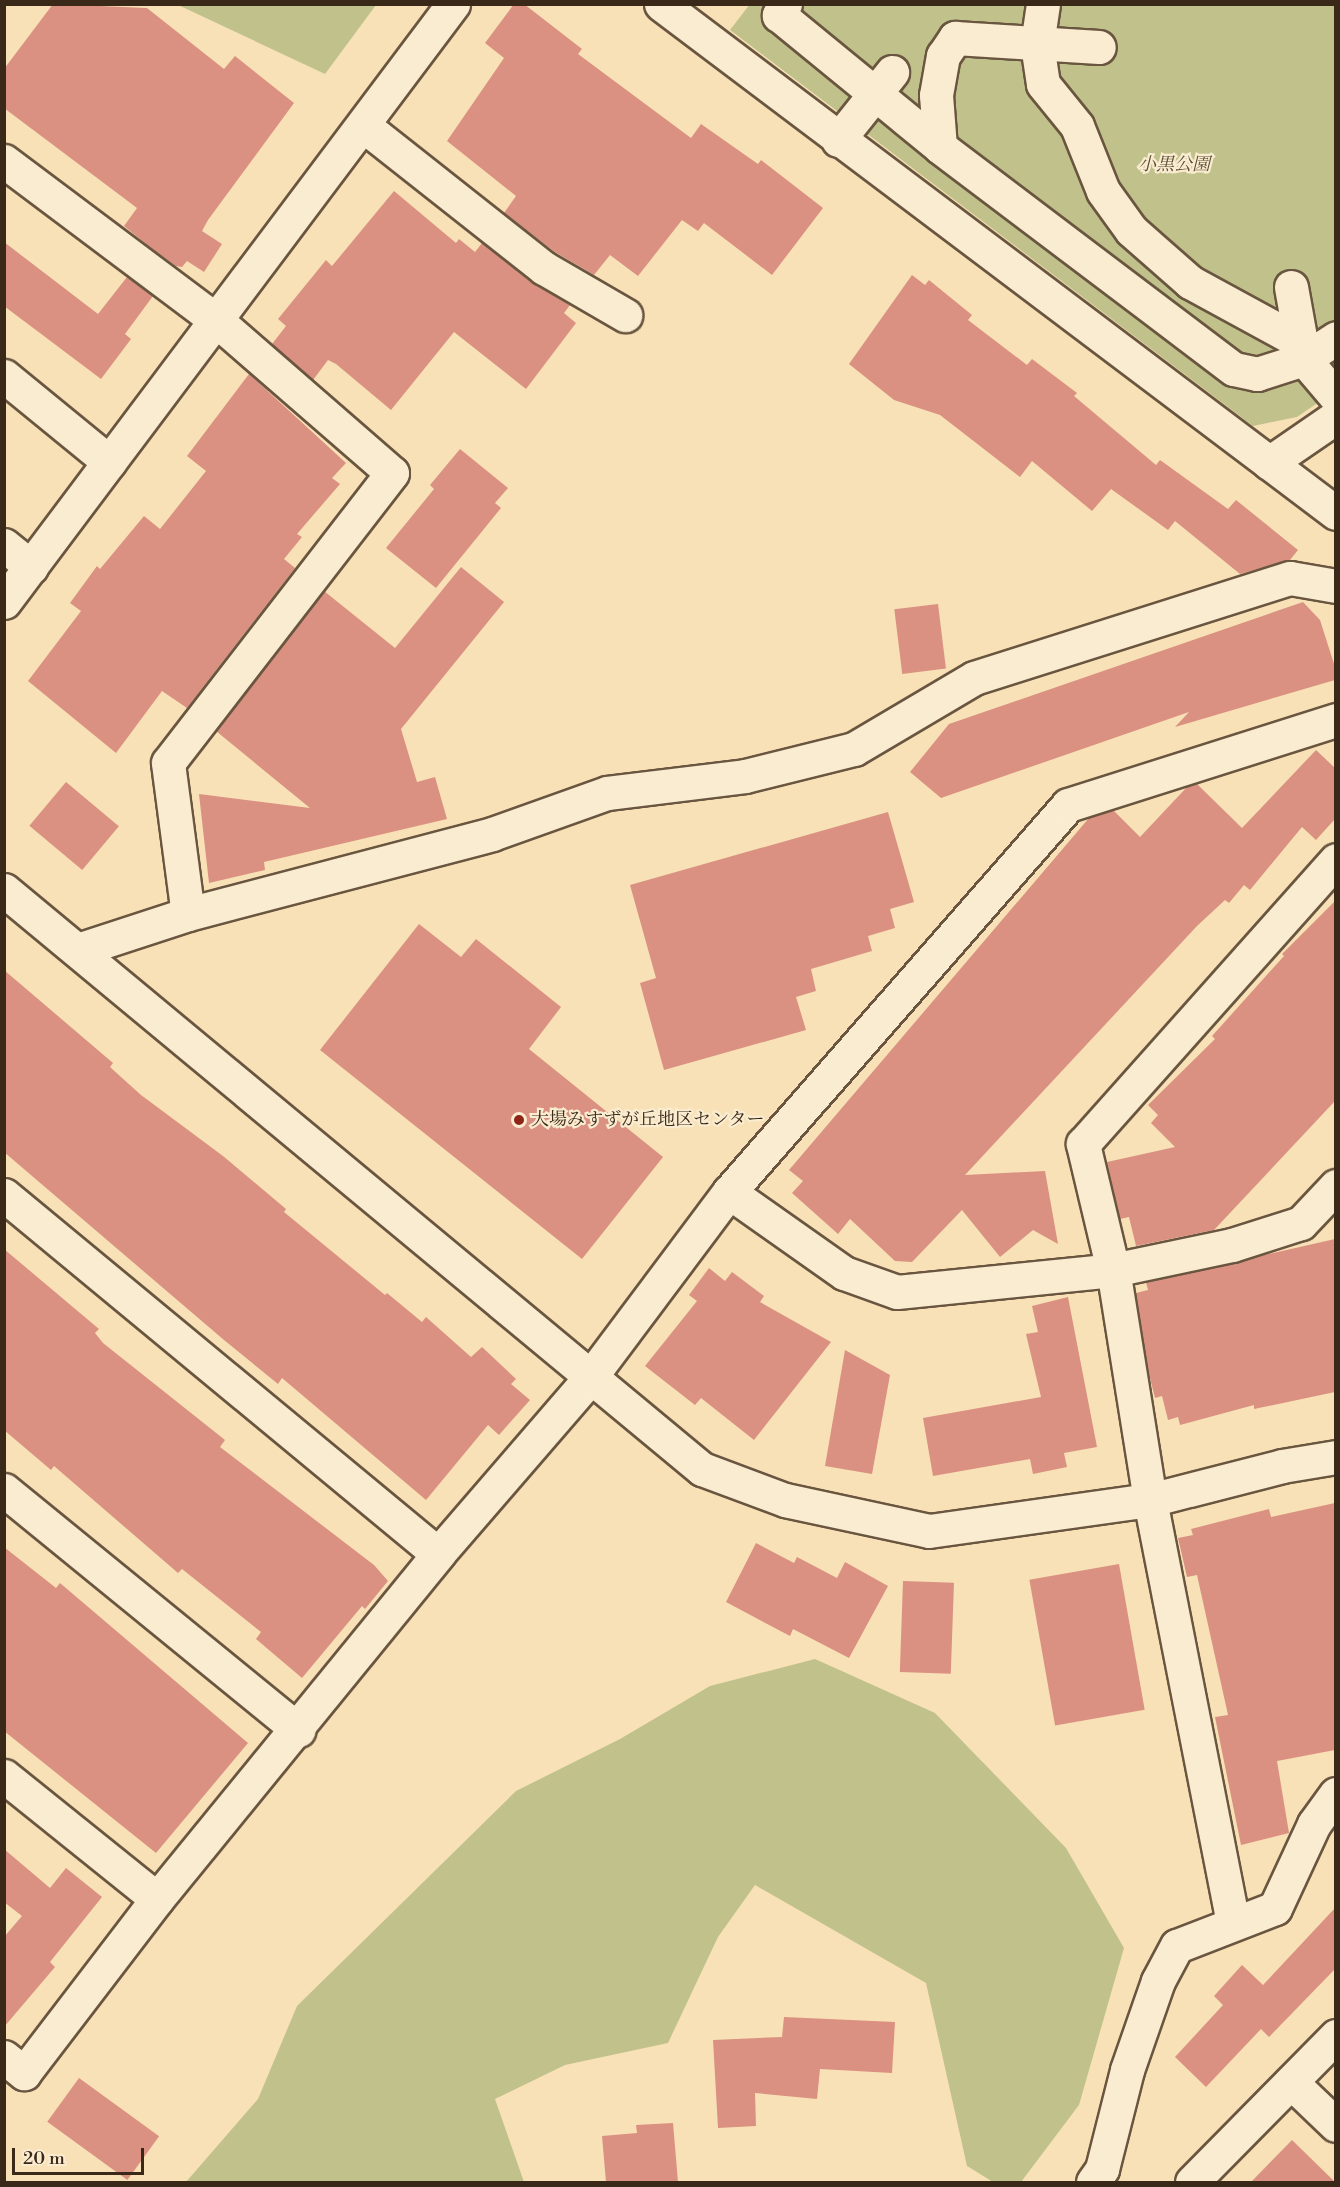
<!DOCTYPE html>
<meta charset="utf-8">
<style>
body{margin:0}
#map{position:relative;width:1340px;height:2187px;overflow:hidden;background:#f8e1b6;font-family:"Libre Bodoni","Noto Serif JP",serif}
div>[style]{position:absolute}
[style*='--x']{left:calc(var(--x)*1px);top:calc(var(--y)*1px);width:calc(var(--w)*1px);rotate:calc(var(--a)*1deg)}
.green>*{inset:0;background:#c1c28b}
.building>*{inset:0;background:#db9181;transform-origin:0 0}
.roads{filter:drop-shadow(2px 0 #6a5640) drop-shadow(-2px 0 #6a5640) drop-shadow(0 2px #6a5640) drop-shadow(0 -2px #6a5640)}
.minor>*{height:33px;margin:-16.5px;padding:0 16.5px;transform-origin:16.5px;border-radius:16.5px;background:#faecd0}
.dots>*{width:16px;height:16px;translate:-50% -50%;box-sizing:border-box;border:3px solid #faecd0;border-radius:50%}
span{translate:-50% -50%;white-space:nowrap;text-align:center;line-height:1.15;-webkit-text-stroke:4.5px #faecd0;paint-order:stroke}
.park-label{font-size:18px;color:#5c4e35;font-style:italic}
.poi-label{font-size:18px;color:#3a2818}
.left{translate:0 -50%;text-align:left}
.frame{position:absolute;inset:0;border:6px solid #3a2818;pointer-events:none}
.scale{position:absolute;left:12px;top:2148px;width:132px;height:27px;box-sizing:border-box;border:3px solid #3a2818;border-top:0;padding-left:8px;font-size:18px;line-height:21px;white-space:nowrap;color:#3a2818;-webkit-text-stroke:4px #faecd0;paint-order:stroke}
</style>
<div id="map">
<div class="green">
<div style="clip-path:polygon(176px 4px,376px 4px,376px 5px,325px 74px)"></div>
<div style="clip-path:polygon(750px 4px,1335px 5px,1335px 391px,1297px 417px,1253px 426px,730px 30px)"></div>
<div style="clip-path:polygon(815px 1659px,935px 1713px,1066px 1848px,1124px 1948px,1079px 2105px,1021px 2182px,993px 2182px,967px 2166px,926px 1983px,755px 1885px,718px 1937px,668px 2043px,565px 2065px,495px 2099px,524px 2182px,186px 2182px,258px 2099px,297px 2006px,516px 1791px,620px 1739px,710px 1686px)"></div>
</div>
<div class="building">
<div style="clip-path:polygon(53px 4px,147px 8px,224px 69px,235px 56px,294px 103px,208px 220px,202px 231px,222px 244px,204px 272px,187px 261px,182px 267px,176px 266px,150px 247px,124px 226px,137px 208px,4px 108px,4px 69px)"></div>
<div style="clip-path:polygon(514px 4px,524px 4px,582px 49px,578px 54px,691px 138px,701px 124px,758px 164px,761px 160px,823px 208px,772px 275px,704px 223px,698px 231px,682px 220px,638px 276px,610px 255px,594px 275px,555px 252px,504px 213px,516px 196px,447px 141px,504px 58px,485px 43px)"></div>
<div style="clip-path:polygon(394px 191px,456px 243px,459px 239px,475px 252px,482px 243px,532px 283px,570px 305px,564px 313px,576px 323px,526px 389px,454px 332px,391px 410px,336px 364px,328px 360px,313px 380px,272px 344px,286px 326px,278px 319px,326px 260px,332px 266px)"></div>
<div style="clip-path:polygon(4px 242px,98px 314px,127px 277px,153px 296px,125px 334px,131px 339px,101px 379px,4px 306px)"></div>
<div style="clip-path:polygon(912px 275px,925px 285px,929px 280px,972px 315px,968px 320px,1027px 365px,1032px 359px,1077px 393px,1074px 396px,1156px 465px,1160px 460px,1228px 509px,1236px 500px,1298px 550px,1290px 560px,1240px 574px,1175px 521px,1168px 530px,1111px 489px,1092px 511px,1032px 461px,1020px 477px,940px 415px,894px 400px,849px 364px)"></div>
<div style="clip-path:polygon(249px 374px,346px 463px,332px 478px,340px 484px,297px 534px,302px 537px,284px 559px,295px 568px,187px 708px,162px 691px,116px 753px,28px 681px,81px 611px,70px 603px,97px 566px,100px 569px,144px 516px,160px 529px,206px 471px,187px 456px)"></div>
<div style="clip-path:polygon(460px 449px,508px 488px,495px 503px,501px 508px,436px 588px,386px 548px,434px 489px,430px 485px)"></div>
<div style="clip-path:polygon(461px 567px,504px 602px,401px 729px,417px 782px,435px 777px,447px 819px,264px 862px,265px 870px,209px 883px,199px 794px,310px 808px,216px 731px,324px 591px,395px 648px)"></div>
<div style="clip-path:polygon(1303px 602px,1320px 620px,1335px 667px,1335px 680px,1175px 727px,1189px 712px,941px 798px,910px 772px,949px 724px)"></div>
<div style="left:938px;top:604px;width:65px;height:44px;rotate:83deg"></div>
<div style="clip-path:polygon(1316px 750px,1335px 768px,1335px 819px,1316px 840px,1302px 827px,1250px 890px,1244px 885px,1229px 903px,1225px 900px,1197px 926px,965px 1175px,1045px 1171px,1058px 1244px,1033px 1230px,1000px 1257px,962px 1210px,912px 1262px,895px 1261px,850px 1219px,838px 1234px,792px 1193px,803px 1181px,789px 1170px,1089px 818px,1113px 810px,1140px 837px,1187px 787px,1197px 784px,1242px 828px)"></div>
<div style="left:66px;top:782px;width:69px;height:57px;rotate:40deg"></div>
<div style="clip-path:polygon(888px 812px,914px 902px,890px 909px,895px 928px,868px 936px,872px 951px,811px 969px,816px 991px,796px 997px,806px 1030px,664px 1070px,640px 983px,656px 978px,630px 885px)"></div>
<div style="clip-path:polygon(1335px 901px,1335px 1101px,1214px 1230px,1136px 1246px,1129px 1217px,1120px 1219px,1107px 1162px,1175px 1147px,1151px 1123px,1158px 1115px,1148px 1105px,1215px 1039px,1212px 1036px,1284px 956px,1282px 954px)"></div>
<div style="clip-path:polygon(419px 924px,461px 957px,476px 939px,561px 1007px,529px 1049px,663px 1157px,582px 1259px,320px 1050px)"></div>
<div style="clip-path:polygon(4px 970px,113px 1063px,110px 1067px,141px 1095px,223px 1156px,286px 1209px,284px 1212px,385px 1295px,387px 1293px,422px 1322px,426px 1317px,471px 1357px,482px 1347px,516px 1379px,511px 1384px,530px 1400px,499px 1435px,488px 1425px,426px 1500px,282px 1378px,278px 1384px,224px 1340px,4px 1152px)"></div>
<div style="clip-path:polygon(1335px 1239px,1335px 1392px,1254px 1409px,1254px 1405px,1180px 1425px,1178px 1417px,1168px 1420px,1162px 1396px,1155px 1398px,1149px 1374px,1136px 1293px,1148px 1290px,1146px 1282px)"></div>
<div style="clip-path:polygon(4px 1249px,99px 1329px,95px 1333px,103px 1343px,225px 1440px,220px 1447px,374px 1565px,388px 1581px,365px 1609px,362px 1606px,302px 1678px,256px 1639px,261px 1632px,182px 1569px,178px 1573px,54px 1466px,51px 1470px,4px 1430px)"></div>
<div style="clip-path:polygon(709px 1268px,725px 1281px,732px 1272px,764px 1296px,760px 1302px,831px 1342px,754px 1440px,701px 1398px,695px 1405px,645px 1366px,697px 1301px,689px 1295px)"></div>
<div style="clip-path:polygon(1068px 1297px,1097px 1447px,1064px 1453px,1067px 1467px,1033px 1474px,1030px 1459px,933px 1476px,923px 1418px,1041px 1397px,1026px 1334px,1038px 1332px,1032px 1306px)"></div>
<div style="clip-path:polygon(845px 1350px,890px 1375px,872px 1474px,825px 1466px)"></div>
<div style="clip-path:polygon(1335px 1503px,1335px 1750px,1277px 1761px,1289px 1833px,1241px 1845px,1215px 1717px,1228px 1715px,1197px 1575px,1187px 1577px,1178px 1538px,1193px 1535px,1191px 1529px,1269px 1509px,1271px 1517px)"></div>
<div style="clip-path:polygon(756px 1543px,794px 1563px,797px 1557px,837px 1578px,845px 1562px,888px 1586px,849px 1658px,793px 1629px,790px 1636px,726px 1602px)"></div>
<div style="clip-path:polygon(4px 1547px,56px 1588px,60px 1583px,248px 1743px,156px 1853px,4px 1731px)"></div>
<div style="left:1119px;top:1564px;width:148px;height:91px;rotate:80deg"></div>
<div style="left:903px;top:1581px;width:51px;height:91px;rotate:2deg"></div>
<div style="clip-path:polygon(4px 1849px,50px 1888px,66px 1868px,102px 1897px,50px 1962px,55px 1967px,4px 2027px,4px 1937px,22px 1916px,4px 1902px)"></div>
<div style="clip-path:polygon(1335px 1908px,1335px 1969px,1269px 2037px,1261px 2029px,1206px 2087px,1175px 2057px,1223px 2005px,1214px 1996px,1242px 1965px,1263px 1985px)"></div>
<div style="clip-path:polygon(784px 2017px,895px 2022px,892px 2073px,820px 2069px,817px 2099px,755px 2093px,756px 2126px,718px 2128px,713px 2040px,782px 2037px)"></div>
<div style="left:79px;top:2078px;width:99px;height:54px;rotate:36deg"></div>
<div style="clip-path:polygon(673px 2123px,678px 2182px,606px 2182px,602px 2136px,637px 2133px,636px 2125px)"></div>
<div style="clip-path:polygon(1292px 2140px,1335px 2182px,1251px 2182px)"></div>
</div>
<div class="roads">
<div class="minor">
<div style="--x:661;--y:4;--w:845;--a:37.02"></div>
<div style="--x:785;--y:4;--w:13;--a:119"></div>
<div style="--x:779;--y:15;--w:208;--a:39.3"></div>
<div style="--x:940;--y:147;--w:368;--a:37.1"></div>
<div style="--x:1234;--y:369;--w:24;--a:12"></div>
<div style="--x:1257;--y:374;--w:49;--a:-17.7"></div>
<div style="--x:1304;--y:359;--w:38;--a:-33"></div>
<div style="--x:1043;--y:4;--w:40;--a:98.5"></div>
<div style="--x:1037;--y:44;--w:40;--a:81.5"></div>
<div style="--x:1043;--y:84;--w:54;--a:51"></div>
<div style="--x:1077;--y:126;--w:70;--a:68.2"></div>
<div style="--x:1103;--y:191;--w:48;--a:54.3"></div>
<div style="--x:1131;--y:230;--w:79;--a:41.4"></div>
<div style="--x:1190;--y:282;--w:128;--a:28.6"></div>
<div style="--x:364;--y:126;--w:229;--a:38.3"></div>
<div style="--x:544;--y:268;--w:94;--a:30.1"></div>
<div style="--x:838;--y:140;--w:87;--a:-51.5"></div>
<div style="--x:940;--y:147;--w:52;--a:-94.4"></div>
<div style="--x:936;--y:95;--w:40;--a:-80"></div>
<div style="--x:943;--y:56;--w:22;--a:-56"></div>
<div style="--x:955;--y:38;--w:144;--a:3.6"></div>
<div style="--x:4;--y:161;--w:265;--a:36.9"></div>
<div style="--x:216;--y:320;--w:233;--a:41"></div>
<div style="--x:392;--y:473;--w:366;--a:127.7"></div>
<div style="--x:168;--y:763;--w:152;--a:82.5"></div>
<div style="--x:188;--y:914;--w:116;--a:161.9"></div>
<div style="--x:1291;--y:287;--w:73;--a:79.8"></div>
<div style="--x:1304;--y:359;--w:50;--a:49.9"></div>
<div style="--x:4;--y:376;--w:136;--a:39.3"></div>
<div style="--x:1269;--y:463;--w:81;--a:-34.5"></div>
<div style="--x:4;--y:545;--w:35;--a:39"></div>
<div style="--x:4;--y:602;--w:748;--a:-53.1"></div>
<div style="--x:4;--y:890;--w:907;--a:39.68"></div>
<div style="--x:702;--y:1469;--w:89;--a:20.5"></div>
<div style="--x:785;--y:1500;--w:147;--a:12.1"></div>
<div style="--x:929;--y:1531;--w:223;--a:-8"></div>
<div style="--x:1150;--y:1500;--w:136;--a:-14.4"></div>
<div style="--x:1282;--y:1466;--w:55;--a:-9.5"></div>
<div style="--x:188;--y:914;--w:314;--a:-14.7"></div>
<div style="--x:492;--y:834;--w:122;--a:-19.6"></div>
<div style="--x:607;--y:793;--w:139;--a:-7"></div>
<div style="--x:745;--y:776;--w:112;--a:-13.9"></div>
<div style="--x:854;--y:749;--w:139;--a:-30.6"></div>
<div style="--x:974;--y:678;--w:331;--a:-17.6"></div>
<div style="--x:1290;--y:578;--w:47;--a:9.9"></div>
<div style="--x:729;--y:1192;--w:141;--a:35.2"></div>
<div style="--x:844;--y:1273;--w:56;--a:19.7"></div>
<div style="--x:897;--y:1292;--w:217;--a:-5.8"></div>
<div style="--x:1113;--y:1270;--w:122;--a:-11.9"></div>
<div style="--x:1232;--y:1245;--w:72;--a:-17.7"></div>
<div style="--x:1301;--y:1223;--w:51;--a:-46.6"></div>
<div style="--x:4;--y:1195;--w:563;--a:39.6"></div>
<div style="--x:4;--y:1490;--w:380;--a:39.2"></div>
<div style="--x:4;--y:1776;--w:196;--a:38.8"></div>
<div style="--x:1233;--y:1923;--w:431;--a:-101.1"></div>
<div style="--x:1150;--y:1500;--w:233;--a:-99.1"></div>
<div style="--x:1113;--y:1270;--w:130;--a:-103.4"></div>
<div style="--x:1083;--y:1144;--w:380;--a:-48.3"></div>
<div style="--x:4;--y:2057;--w:26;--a:39"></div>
<div style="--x:24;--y:2073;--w:219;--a:-52.6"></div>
<div style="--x:157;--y:1899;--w:445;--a:-50.8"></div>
<div style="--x:438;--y:1554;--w:231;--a:-49.2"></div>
<div style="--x:589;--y:1379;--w:234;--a:-53.2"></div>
<div style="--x:729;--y:1192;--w:514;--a:-48.78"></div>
<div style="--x:1068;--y:805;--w:281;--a:-17.6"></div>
<div style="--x:1291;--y:2082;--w:62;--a:43.7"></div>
<div style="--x:1093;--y:2182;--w:16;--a:-55"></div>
<div style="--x:1102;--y:2169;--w:102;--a:-75.8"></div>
<div style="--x:1127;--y:2070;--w:94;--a:-70.8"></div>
<div style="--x:1158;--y:1981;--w:40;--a:-62"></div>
<div style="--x:1177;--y:1946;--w:105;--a:-21.2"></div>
<div style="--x:1275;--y:1908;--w:93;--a:-65.1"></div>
<div style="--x:1314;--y:1824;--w:37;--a:-54"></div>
<div style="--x:1192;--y:2182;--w:205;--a:-45.4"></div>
</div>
</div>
<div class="dots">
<div style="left:519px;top:1120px;background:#8f2418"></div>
</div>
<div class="park-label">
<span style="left:1174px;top:165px">小黒公園</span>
</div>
<div class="poi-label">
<span class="left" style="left:531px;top:1120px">大場みすずが丘地区センター</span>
</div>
<div class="frame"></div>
<div class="scale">20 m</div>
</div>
